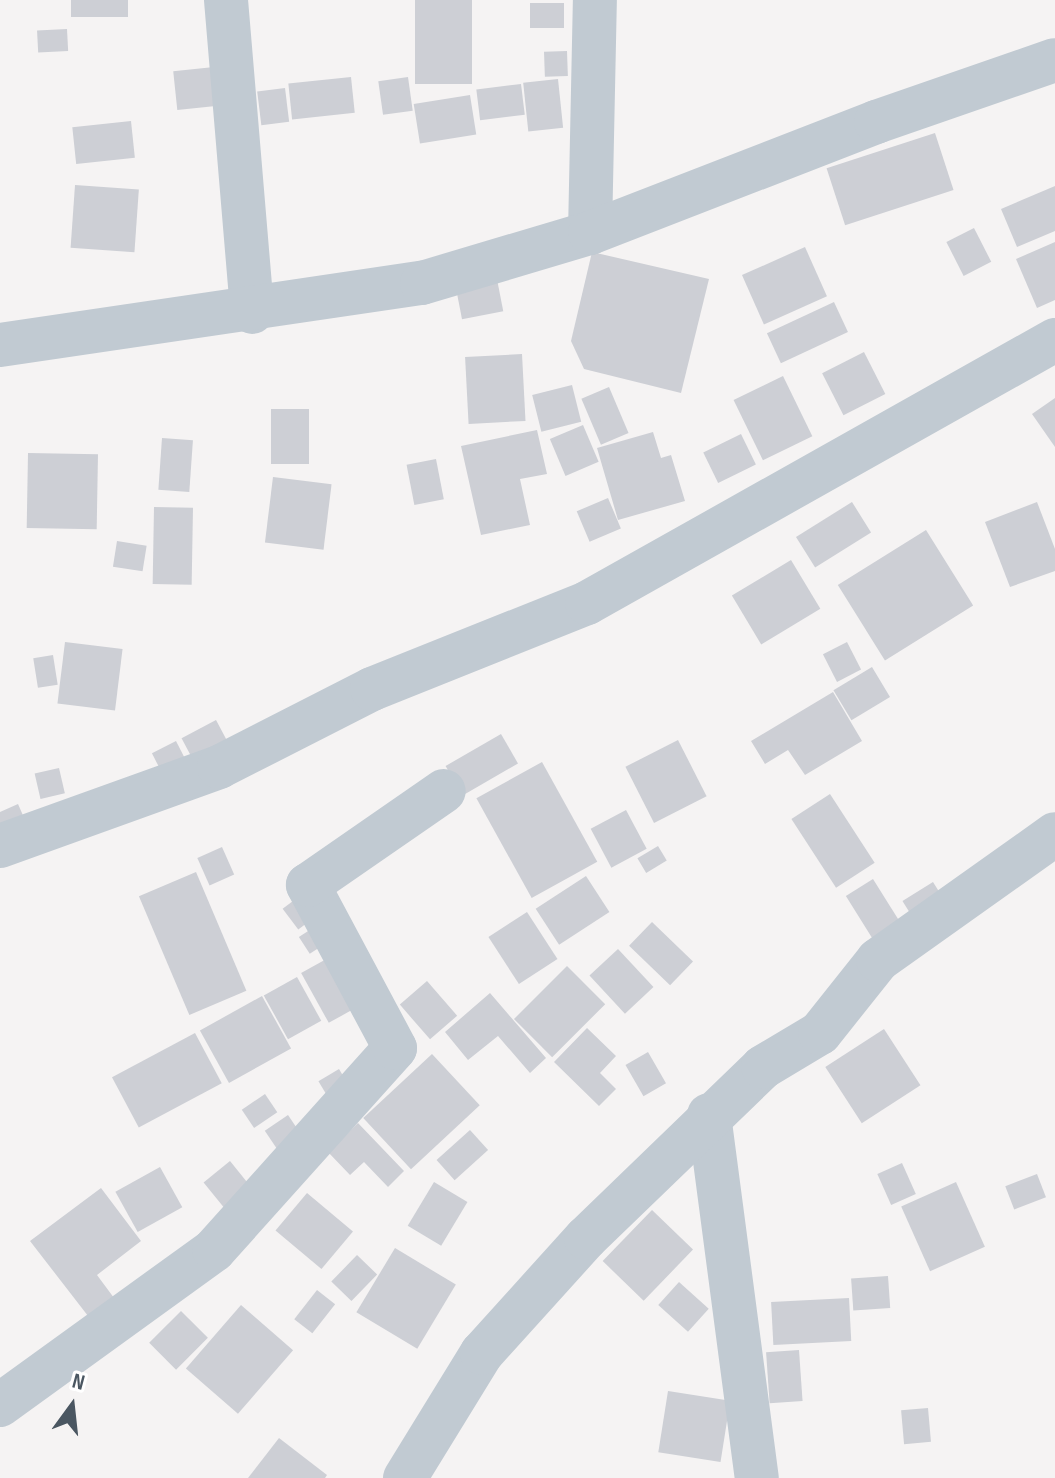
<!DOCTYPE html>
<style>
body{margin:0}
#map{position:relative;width:1055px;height:1478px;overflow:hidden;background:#f5f3f3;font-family:"Sofia Sans Condensed",sans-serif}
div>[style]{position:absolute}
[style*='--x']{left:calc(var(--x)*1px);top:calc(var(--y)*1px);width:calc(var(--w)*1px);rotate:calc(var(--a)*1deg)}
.building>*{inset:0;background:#cdcfd5;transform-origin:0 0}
.minor>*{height:44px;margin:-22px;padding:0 22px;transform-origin:22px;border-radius:22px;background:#c1cad2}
.tertiary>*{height:44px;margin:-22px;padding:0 22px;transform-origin:22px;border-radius:22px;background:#c1cad2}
span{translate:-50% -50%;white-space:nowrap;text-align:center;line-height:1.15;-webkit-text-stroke:7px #fff;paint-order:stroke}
.north{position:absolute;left:32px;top:1366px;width:80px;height:80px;-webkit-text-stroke:6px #fff;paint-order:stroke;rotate:15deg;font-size:22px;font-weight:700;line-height:32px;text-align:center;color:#4a5661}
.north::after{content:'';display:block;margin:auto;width:28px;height:36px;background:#4a5661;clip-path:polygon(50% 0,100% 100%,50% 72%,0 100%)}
</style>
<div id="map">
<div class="building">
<div style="left:71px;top:0;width:57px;height:17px"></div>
<div style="left:415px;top:0;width:57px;height:84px"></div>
<div style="left:530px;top:3px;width:34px;height:25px"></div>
<div style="left:67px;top:29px;width:22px;height:30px;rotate:87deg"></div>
<div style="left:567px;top:51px;width:25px;height:23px;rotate:88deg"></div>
<div style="left:214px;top:67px;width:39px;height:41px;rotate:84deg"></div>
<div style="left:351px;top:77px;width:36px;height:63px;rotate:84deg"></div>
<div style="left:408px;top:77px;width:34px;height:30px;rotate:82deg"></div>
<div style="left:558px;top:79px;width:49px;height:35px;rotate:84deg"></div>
<div style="left:521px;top:84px;width:31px;height:45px;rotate:83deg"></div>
<div style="left:285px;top:88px;width:34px;height:28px;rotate:83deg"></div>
<div style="left:470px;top:95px;width:40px;height:57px;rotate:81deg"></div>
<div style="left:131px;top:121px;width:37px;height:59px;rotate:84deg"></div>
<div style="left:935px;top:133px;width:60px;height:114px;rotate:72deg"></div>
<div style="left:75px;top:185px;width:64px;height:63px;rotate:4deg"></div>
<div style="clip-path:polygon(1055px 186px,1055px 231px,1017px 247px,1001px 209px)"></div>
<div style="left:974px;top:228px;width:38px;height:31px;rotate:63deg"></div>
<div style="clip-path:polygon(1055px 242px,1055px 300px,1037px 308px,1016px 259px)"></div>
<div style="left:805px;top:247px;width:54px;height:69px;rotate:66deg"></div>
<div style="clip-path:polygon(592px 252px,709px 279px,681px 393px,584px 369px,571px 341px)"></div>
<div style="left:496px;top:274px;width:38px;height:42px;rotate:79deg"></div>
<div style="left:834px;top:302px;width:33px;height:74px;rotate:65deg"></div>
<div style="left:864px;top:352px;width:47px;height:47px;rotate:63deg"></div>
<div style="left:522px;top:354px;width:67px;height:57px;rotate:87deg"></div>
<div style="left:783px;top:376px;width:67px;height:55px;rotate:64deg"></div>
<div style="left:572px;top:385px;width:38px;height:41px;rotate:76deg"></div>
<div style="left:609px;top:387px;width:50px;height:30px;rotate:67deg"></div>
<div style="clip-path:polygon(1055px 398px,1055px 447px,1032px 414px)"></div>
<div style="left:271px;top:409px;width:38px;height:55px"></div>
<div style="left:583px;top:425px;width:40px;height:36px;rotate:67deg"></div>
<div style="clip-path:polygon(537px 430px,547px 474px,520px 479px,530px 525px,481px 535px,461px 446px)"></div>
<div style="clip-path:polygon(653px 432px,661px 458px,671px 455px,685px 501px,618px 520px,597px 448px)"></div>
<div style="left:741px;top:434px;width:34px;height:42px;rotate:64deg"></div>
<div style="left:162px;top:438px;width:31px;height:52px;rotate:4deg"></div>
<div style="left:28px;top:453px;width:70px;height:75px;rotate:1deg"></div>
<div style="left:436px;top:459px;width:41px;height:30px;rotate:79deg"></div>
<div style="left:273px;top:477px;width:59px;height:66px;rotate:7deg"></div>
<div style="left:608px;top:498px;width:33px;height:34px;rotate:67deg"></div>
<div style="left:852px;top:502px;width:36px;height:66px;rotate:58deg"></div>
<div style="clip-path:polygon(1037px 502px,1055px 549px,1055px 571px,1010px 587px,985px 522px)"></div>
<div style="left:154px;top:507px;width:39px;height:77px;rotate:1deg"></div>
<div style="left:926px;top:530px;width:89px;height:104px;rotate:58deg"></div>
<div style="left:117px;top:541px;width:30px;height:26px;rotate:9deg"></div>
<div style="left:791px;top:560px;width:57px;height:69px;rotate:59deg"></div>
<div style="left:65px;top:642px;width:58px;height:62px;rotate:7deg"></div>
<div style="left:847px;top:642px;width:31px;height:27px;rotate:63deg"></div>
<div style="left:53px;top:655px;width:30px;height:20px;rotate:81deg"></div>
<div style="left:872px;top:667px;width:35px;height:45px;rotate:59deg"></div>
<div style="clip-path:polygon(833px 692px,862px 741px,805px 775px,788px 750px,765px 764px,751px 741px)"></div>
<div style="left:216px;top:720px;width:32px;height:39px;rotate:62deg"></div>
<div style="left:501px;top:734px;width:34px;height:64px;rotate:60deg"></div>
<div style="left:678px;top:740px;width:63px;height:59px;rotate:63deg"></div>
<div style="left:176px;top:741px;width:30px;height:27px;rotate:63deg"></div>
<div style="left:542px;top:762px;width:114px;height:75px;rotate:61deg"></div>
<div style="left:59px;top:768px;width:26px;height:25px;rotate:77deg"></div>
<div style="left:830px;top:794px;width:82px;height:46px;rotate:57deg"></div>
<div style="clip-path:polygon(18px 804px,28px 827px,0 834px,0 812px)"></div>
<div style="left:626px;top:810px;width:44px;height:40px;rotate:62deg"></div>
<div style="left:658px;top:846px;width:17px;height:24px;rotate:59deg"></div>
<div style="left:222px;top:847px;width:30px;height:27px;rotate:66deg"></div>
<div style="left:196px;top:872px;width:129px;height:62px;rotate:67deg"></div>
<div style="left:586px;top:876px;width:43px;height:60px;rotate:57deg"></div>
<div style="left:873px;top:879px;width:52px;height:32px;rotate:58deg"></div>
<div style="left:933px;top:882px;width:22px;height:36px;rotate:58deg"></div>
<div style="left:301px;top:895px;width:26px;height:23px;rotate:53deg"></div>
<div style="left:527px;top:912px;width:56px;height:46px;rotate:57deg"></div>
<div style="left:652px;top:922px;width:57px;height:33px;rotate:44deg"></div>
<div style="left:319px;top:924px;width:20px;height:24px;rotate:57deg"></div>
<div style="left:618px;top:949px;width:52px;height:39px;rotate:47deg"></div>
<div style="left:330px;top:957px;width:57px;height:33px;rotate:61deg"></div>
<div style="left:567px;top:966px;width:54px;height:75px;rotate:45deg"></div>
<div style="left:297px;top:977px;width:50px;height:38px;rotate:61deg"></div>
<div style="left:427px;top:981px;width:46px;height:36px;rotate:49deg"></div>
<div style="clip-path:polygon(490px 993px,546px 1058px,530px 1073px,498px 1036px,468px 1060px,445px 1032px)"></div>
<div style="left:262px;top:996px;width:60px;height:71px;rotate:61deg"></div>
<div style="clip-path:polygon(587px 1028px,616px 1056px,600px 1073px,616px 1089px,599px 1106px,554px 1062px)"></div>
<div style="left:884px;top:1029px;width:67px;height:70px;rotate:57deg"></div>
<div style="left:195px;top:1033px;width:57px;height:94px;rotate:62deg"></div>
<div style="left:648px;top:1052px;width:36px;height:26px;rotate:60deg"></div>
<div style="left:432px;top:1054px;width:70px;height:94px;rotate:47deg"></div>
<div style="left:339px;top:1069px;width:21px;height:24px;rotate:59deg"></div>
<div style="left:265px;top:1094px;width:22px;height:28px;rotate:56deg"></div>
<div style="left:288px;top:1115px;width:25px;height:28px;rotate:56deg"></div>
<div style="clip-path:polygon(358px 1123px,404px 1171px,388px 1187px,364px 1162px,350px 1175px,328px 1152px)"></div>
<div style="left:470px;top:1130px;width:27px;height:45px;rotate:48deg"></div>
<div style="left:230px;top:1161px;width:33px;height:34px;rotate:51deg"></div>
<div style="left:902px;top:1163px;width:34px;height:27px;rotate:66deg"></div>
<div style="left:160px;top:1167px;width:46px;height:51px;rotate:61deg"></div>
<div style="left:1037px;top:1174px;width:25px;height:34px;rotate:69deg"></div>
<div style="left:434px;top:1182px;width:39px;height:51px;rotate:31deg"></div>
<div style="left:956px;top:1182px;width:71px;height:60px;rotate:66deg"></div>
<div style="clip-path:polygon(101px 1188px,141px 1241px,97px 1275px,120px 1306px,95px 1325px,30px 1241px)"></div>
<div style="left:307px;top:1193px;width:60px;height:49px;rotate:40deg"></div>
<div style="left:652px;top:1210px;width:57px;height:71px;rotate:44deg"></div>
<div style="left:395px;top:1248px;width:71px;height:75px;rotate:31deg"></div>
<div style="left:357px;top:1255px;width:28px;height:37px;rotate:44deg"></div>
<div style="left:888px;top:1276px;width:32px;height:37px;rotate:86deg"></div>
<div style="left:679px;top:1282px;width:40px;height:31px;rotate:42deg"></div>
<div style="left:317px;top:1290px;width:23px;height:37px;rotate:38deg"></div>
<div style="left:849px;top:1298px;width:43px;height:78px;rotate:87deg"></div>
<div style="left:241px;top:1305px;width:69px;height:84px;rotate:41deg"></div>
<div style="left:181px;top:1311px;width:38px;height:45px;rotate:45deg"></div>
<div style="left:799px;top:1350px;width:51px;height:33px;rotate:86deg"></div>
<div style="left:668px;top:1391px;width:63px;height:62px;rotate:9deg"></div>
<div style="left:928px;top:1408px;width:34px;height:27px;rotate:85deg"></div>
<div style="clip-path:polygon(279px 1438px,327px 1475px,325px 1478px,248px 1478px)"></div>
</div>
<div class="minor">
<div style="--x:226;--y:0;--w:313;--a:85.2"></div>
<div style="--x:590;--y:233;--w:233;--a:-88.8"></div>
<div style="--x:0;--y:345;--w:427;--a:-8.4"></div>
<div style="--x:422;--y:283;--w:175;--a:-16.6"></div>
<div style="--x:590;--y:233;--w:307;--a:-21.2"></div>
<div style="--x:876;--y:122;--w:189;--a:-19.1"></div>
<div style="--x:709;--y:1115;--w:366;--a:82.5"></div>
<div style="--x:0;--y:1405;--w:264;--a:-35.9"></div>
<div style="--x:214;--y:1250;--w:271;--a:-48.1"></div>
<div style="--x:395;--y:1048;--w:185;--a:-118.1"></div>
<div style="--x:308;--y:885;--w:165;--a:-34.7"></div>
<div style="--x:405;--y:1478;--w:147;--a:-58.4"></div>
<div style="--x:482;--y:1353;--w:155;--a:-47.9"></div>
<div style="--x:586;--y:1238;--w:246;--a:-44"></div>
<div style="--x:763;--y:1067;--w:66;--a:-30.8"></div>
<div style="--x:820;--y:1033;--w:93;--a:-51.5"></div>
<div style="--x:878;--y:960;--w:217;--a:-35.4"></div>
</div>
<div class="tertiary">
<div style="--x:0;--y:846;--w:233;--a:-19.8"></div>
<div style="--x:219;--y:767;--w:172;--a:-27"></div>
<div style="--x:372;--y:689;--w:232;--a:-21.8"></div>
<div style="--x:587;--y:603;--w:537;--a:-29.33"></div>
</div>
<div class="north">N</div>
</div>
